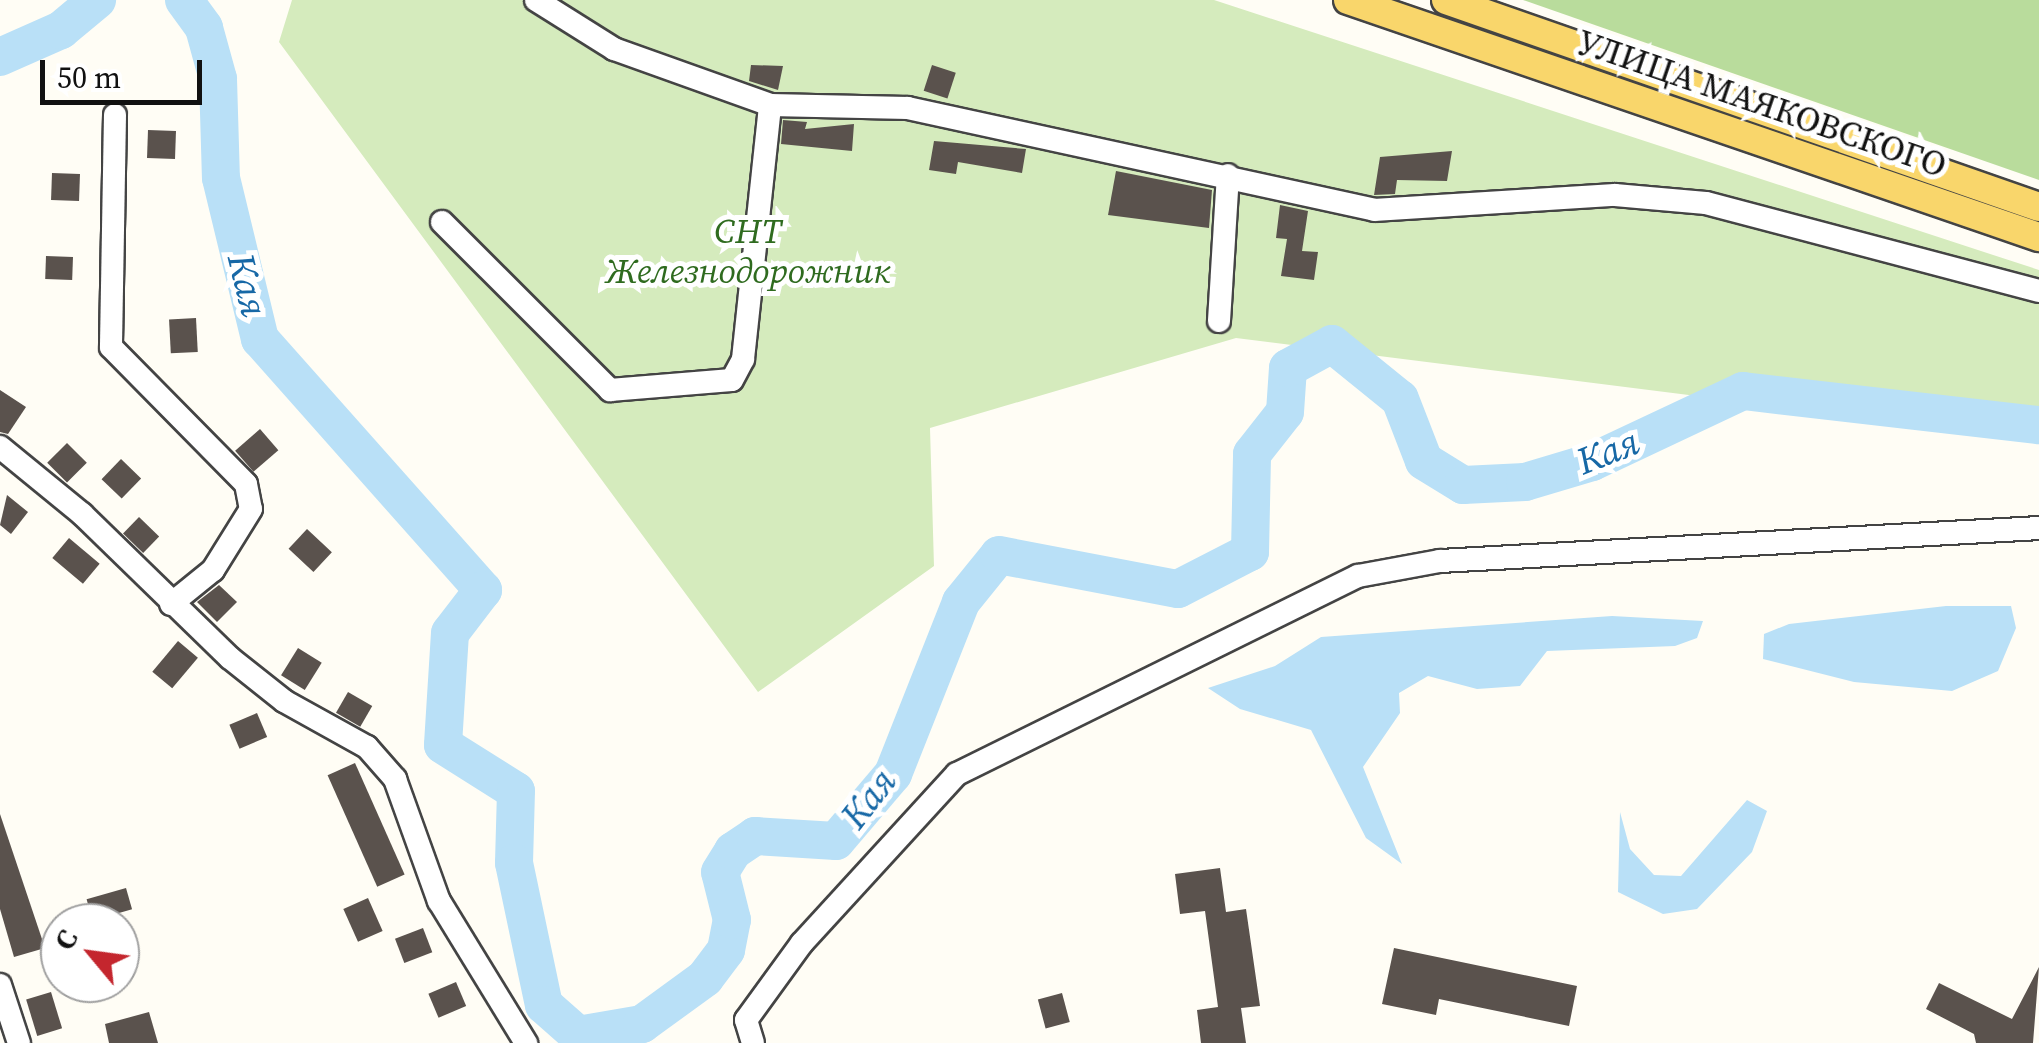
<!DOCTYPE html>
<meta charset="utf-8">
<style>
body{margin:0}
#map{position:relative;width:2039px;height:1043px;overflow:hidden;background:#fffdf5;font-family:"Source Serif 4",serif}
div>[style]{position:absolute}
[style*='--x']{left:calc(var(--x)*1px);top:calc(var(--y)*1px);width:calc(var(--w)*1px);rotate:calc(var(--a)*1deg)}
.green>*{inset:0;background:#d5ebbd}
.forest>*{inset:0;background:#b9dc9c}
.water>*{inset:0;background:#b9e0f7}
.river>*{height:38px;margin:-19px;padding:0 19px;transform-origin:19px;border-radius:19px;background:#b9e0f7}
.building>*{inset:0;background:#5a524d;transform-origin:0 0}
.roads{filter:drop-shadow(2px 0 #444) drop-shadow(-2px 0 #444) drop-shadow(0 2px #444) drop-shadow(0 -2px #444)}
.minor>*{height:22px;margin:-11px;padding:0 11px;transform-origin:11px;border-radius:11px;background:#fff}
.major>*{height:28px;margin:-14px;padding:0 14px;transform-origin:14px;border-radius:14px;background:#f9d66b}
span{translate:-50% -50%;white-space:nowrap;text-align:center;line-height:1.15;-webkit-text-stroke:10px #fff;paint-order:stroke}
.street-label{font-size:35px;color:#111}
.park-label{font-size:35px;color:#2f6b1f;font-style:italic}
.water-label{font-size:38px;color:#1768a6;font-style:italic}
.north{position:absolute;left:40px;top:903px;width:100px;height:100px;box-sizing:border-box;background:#fff;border:2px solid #a0a0a0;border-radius:50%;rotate:299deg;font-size:28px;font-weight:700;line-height:40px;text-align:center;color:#111}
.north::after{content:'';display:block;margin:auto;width:35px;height:45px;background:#c4262e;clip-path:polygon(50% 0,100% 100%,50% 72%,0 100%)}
.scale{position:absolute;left:40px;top:60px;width:162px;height:45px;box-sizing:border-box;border:5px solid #111;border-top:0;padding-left:12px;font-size:30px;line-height:35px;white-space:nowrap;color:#111;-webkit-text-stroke:8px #fff;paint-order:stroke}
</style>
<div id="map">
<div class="green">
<div style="clip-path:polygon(292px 0,1214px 0,2039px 270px,2039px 439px,1236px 338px,930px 428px,934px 566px,758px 692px,279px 42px)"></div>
</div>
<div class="forest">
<div style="clip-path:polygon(1523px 0,2039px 0,2039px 180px)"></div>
</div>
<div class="water">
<div style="clip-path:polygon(1946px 606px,2011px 606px,2016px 628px,1998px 671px,1952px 691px,1854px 682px,1763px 659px,1764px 634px,1789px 624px)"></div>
<div style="clip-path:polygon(1612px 616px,1703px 621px,1697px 638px,1675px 646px,1547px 651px,1520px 686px,1477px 689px,1428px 676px,1399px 693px,1400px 713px,1363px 767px,1402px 864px,1366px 838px,1311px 730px,1240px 709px,1208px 688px,1275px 666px,1321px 637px)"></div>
<div style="clip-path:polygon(1747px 800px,1767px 811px,1752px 852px,1697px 909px,1663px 914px,1618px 892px,1620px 812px,1630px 849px,1654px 875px,1681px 876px)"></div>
</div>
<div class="river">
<div style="--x:184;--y:0;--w:34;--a:54"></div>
<div style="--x:204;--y:28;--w:53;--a:74.6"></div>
<div style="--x:218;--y:79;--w:99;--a:88.3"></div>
<div style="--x:221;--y:178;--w:166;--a:76.4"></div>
<div style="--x:260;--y:339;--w:336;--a:48.4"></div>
<div style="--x:483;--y:590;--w:54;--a:127.5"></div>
<div style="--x:450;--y:633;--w:112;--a:93.6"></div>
<div style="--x:443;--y:745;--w:86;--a:32.2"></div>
<div style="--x:516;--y:791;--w:72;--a:91.6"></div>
<div style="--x:514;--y:863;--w:145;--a:78.1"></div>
<div style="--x:544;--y:1005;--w:45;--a:41.4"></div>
<div style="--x:578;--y:1035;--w:65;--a:-9.8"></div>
<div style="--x:642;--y:1024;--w:78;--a:-36.1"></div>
<div style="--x:705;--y:978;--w:35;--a:-53"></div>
<div style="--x:726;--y:950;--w:31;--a:-79"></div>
<div style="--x:732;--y:920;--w:49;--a:-104"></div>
<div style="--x:720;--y:872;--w:25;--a:-58"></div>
<div style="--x:733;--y:851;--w:27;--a:-34"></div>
<div style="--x:755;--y:836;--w:81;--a:3.5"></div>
<div style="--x:836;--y:841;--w:88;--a:-49.6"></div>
<div style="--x:893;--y:774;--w:185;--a:-68.4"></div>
<div style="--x:961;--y:602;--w:60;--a:-51"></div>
<div style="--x:999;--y:555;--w:182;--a:10.8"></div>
<div style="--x:1178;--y:589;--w:81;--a:-27.2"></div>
<div style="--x:1250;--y:552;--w:98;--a:-88.8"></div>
<div style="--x:1252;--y:454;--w:53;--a:-51.8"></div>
<div style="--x:1285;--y:412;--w:44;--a:-86.1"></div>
<div style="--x:1288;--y:368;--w:50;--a:-28.6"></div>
<div style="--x:1332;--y:344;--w:87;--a:39"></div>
<div style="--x:1400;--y:399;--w:66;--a:68.8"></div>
<div style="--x:1424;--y:461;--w:46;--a:31.6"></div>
<div style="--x:1463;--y:485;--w:62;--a:-2.8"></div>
<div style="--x:1525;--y:482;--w:70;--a:-16.6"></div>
<div style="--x:1592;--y:462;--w:167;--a:-25.2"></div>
<div style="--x:1743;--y:391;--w:298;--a:6.6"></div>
<div style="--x:0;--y:57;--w:67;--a:-23.9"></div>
<div style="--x:61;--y:30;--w:47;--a:-39.8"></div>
</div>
<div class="building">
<div style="clip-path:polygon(751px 65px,783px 66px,778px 90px,749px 81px)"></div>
<div style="left:932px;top:65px;width:25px;height:27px;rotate:18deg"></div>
<div style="clip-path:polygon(783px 120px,807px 122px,805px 129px,854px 124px,852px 151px,781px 144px)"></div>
<div style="left:148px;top:130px;width:28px;height:28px;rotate:2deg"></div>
<div style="clip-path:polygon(934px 141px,1026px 149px,1022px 173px,958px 162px,956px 174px,929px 170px)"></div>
<div style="clip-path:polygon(1452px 151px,1447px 181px,1397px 180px,1395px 194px,1374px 195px,1380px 157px)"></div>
<div style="clip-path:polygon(1116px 171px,1212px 190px,1209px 228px,1108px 215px)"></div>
<div style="left:52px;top:173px;width:28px;height:27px;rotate:2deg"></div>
<div style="clip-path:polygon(1280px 205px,1308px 211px,1302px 251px,1318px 252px,1314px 280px,1281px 276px,1287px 239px,1276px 238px)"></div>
<div style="left:46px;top:256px;width:27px;height:23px;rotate:2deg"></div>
<div style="left:196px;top:318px;width:34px;height:27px;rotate:87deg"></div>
<div style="clip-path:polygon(0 390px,26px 407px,8px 434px,0 432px)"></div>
<div style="left:260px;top:429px;width:28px;height:33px;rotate:49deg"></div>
<div style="left:67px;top:443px;width:28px;height:28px;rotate:45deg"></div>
<div style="left:121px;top:459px;width:28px;height:28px;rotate:44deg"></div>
<div style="clip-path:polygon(7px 495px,28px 512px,11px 534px,0 525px)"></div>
<div style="left:139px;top:517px;width:28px;height:23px;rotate:44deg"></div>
<div style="left:307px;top:529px;width:34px;height:27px;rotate:43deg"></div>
<div style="left:69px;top:538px;width:40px;height:26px;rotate:40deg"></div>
<div style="clip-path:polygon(219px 585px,237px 602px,217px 622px,197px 602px)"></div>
<div style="left:178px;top:641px;width:26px;height:40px;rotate:40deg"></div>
<div style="left:298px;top:648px;width:28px;height:32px;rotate:32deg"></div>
<div style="left:348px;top:692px;width:28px;height:24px;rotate:30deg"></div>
<div style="left:257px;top:713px;width:26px;height:30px;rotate:67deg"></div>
<div style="left:355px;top:763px;width:122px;height:30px;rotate:66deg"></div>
<div style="clip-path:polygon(0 814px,45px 948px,14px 957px,0 909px)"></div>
<div style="clip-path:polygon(1220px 868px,1226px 912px,1246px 909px,1260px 1006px,1241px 1008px,1246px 1043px,1201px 1043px,1197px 1010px,1218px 1007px,1205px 911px,1180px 914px,1175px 874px)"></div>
<div style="left:126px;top:888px;width:22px;height:41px;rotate:74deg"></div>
<div style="left:368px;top:898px;width:36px;height:27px;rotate:66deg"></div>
<div style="left:423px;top:928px;width:26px;height:30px;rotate:69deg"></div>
<div style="clip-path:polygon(1394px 948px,1577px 986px,1569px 1026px,1439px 999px,1436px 1015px,1382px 1004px)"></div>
<div style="clip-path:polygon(2039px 967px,2033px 1043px,1976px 1043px,1974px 1034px,1926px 1009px,1939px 983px,2012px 1019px)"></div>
<div style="left:456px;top:982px;width:26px;height:30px;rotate:67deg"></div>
<div style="left:51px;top:992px;width:38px;height:26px;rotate:73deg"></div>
<div style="left:1062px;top:993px;width:30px;height:25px;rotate:75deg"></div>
<div style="clip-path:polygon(149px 1012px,158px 1043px,109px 1043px,105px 1024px)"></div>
</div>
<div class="roads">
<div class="minor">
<div style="--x:536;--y:0;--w:92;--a:32.1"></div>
<div style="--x:614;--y:49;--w:166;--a:19.7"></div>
<div style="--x:770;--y:105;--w:138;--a:1.2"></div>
<div style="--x:908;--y:108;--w:477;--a:12.3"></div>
<div style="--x:1374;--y:210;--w:241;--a:-3.6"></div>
<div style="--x:1615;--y:195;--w:91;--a:5"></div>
<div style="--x:1706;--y:203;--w:344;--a:14.8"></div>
<div style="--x:115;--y:115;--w:232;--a:91"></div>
<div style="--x:111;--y:347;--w:192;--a:45.4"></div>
<div style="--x:246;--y:484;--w:25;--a:79"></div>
<div style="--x:251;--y:509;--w:72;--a:121.9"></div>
<div style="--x:213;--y:570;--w:54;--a:141"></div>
<div style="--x:442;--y:222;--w:238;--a:45"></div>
<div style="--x:610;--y:390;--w:122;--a:-4.7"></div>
<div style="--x:732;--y:380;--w:24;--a:-62"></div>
<div style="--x:743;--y:359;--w:255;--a:-83.9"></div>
<div style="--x:1219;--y:321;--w:146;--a:-86.5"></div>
<div style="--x:0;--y:447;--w:106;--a:39.3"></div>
<div style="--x:82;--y:514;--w:206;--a:44.2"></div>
<div style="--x:230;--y:658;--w:69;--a:38.5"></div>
<div style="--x:284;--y:701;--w:95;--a:29"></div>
<div style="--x:367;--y:747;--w:43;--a:48.8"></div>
<div style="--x:395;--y:779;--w:130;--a:70.2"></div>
<div style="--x:439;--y:901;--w:167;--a:58.5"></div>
<div style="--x:0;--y:985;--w:61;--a:71.9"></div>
<div style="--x:753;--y:1043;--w:24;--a:-107"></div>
<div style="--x:746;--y:1020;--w:95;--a:-54"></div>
<div style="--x:802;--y:943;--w:229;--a:-47.5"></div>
<div style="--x:957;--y:774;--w:447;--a:-26.3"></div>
<div style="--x:1358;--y:576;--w:83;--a:-10.4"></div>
<div style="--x:1440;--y:561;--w:600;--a:-3.15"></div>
</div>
<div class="major">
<div style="--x:1348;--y:0;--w:731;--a:18.93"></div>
<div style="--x:1446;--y:0;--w:628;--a:19.24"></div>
</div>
</div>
<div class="street-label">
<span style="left:1762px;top:103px;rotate:19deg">УЛИЦА МАЯКОВСКОГО</span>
</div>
<div class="park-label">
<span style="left:748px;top:251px">СНТ<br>Железнодорожник</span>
</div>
<div class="water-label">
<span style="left:247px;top:285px;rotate:76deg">Кая</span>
<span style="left:1608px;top:452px;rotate:-22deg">Кая</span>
<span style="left:869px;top:799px;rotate:-52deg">Кая</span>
</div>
<div class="north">С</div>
<div class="scale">50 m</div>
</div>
